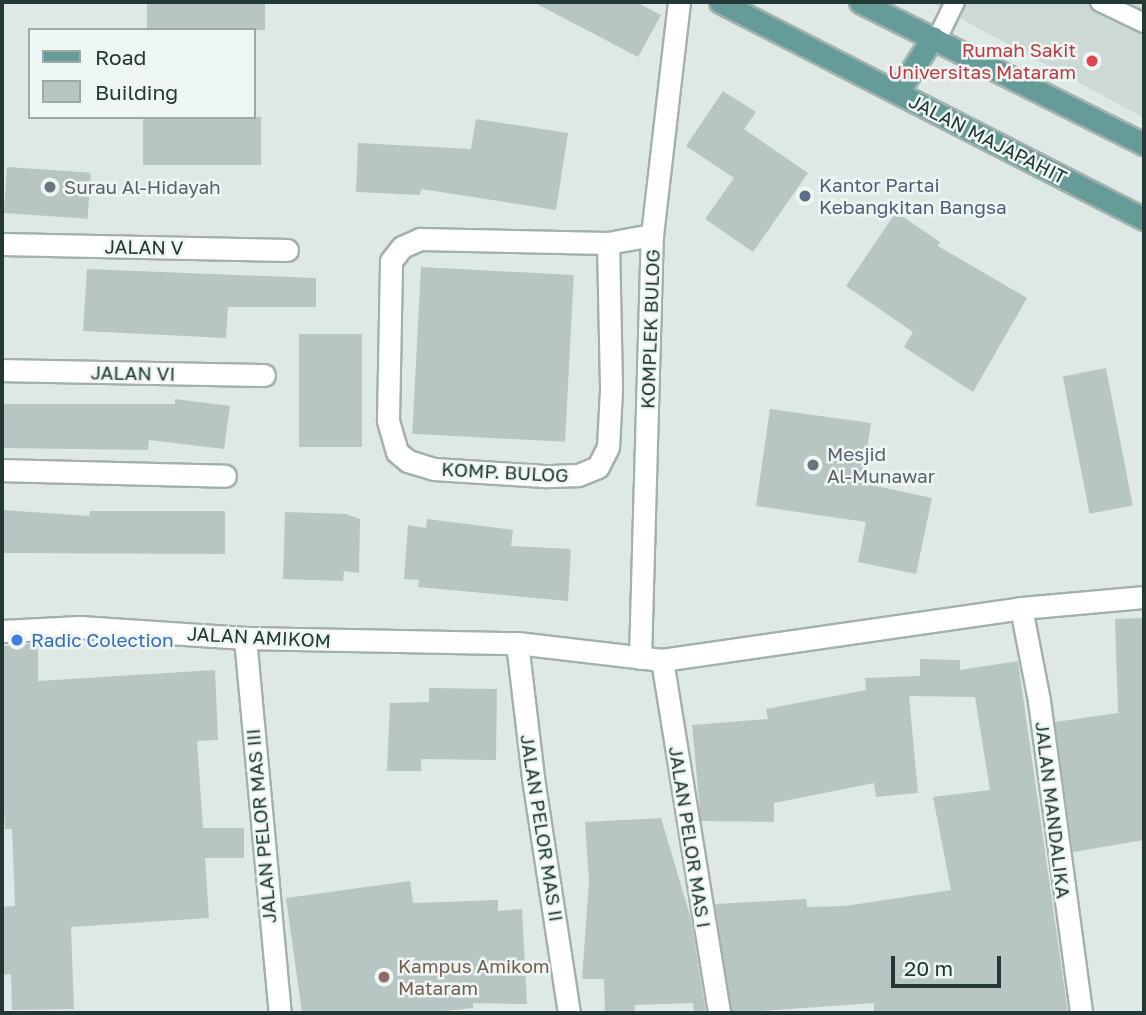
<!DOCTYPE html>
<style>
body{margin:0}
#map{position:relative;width:1146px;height:1015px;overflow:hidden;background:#dee9e6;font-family:"Golos Text",sans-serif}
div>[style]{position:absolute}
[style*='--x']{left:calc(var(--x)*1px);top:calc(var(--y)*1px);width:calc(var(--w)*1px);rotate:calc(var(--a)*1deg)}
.built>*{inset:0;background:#cdd9d5}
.building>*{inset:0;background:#b7c6c2;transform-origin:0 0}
.roads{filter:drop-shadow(2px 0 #a2b0ae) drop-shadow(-2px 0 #a2b0ae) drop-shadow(0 2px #a2b0ae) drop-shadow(0 -2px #a2b0ae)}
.lane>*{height:18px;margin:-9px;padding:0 9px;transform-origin:9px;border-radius:9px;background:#fff}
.street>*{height:21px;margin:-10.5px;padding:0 10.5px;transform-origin:10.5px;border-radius:10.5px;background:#fff}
.primary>*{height:21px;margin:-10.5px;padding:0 10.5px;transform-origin:10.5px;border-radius:10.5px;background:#659c98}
.dots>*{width:19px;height:19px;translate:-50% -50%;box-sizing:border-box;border:4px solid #eef6f3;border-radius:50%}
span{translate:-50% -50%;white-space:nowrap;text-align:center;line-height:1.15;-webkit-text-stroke:5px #eef6f3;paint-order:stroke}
.health-label{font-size:19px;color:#be3a42}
.right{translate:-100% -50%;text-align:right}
.street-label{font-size:19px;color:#213836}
.service-label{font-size:19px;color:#4e5e75}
.left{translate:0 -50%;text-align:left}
.worship-label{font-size:19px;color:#5b616d}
.shop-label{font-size:19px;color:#366cbe}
.education-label{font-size:19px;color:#785e54}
.frame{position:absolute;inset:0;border:4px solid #213836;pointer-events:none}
.legend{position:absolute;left:28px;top:28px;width:228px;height:91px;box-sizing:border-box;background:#eef6f3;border:2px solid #9caaa7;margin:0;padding:9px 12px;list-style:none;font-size:21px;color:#213836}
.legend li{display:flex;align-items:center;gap:14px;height:35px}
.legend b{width:35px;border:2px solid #9caaa7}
.scale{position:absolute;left:891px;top:956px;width:110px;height:32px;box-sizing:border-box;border:4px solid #213836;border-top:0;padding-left:9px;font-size:21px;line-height:24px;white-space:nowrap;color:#213836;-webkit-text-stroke:5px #eef6f3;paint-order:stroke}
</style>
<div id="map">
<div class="built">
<div style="clip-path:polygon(935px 2px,1144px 2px,1144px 118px,934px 4px)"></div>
</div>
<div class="building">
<div style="left:147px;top:2px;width:118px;height:28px"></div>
<div style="clip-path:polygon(533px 2px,636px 2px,661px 15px,638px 57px)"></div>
<div style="clip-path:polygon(723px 91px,756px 112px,744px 129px,808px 173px,753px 252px,705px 219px,734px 178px,686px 146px)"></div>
<div style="left:143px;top:117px;width:118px;height:48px"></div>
<div style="clip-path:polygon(476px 119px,568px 133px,556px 210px,421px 189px,420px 195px,356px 192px,358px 143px,471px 149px)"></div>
<div style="left:7px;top:167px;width:84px;height:46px;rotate:4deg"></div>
<div style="clip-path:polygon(896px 212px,940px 242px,938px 246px,1027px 298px,973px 392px,904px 347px,913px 332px,846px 286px)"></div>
<div style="left:421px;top:267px;width:153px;height:167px;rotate:3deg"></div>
<div style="clip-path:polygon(87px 269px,316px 278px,316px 307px,228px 307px,226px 338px,83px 331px)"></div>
<div style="left:299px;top:334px;width:63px;height:113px"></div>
<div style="left:1106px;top:368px;width:140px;height:44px;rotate:79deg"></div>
<div style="clip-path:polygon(175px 399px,230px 406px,224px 449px,149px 440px,148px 450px,2px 448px,2px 404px,175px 404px)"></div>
<div style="clip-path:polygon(770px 409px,871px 423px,862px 483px,932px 498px,916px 574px,858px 562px,866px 522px,756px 506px)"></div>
<div style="clip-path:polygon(2px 510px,89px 516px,90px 511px,225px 511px,225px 554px,2px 553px)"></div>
<div style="clip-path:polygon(285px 512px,346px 514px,360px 519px,359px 573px,344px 571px,343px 581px,283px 579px)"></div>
<div style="clip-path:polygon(427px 519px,513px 530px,511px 546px,571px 549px,568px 601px,418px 587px,419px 580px,404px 579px,408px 525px,426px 528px)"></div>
<div style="clip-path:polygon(1144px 618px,1144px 840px,1073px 852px,1055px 722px,1118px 713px,1115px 619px)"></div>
<div style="clip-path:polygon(38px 643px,38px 681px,215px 670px,218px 740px,197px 741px,203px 828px,244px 828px,244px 858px,205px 858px,209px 918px,71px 927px,74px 1009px,12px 1010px,11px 974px,2px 975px,2px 907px,15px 906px,12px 829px,5px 829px,2px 777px,2px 646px)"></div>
<div style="clip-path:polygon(920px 659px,960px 660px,960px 670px,1018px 661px,1068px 1013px,874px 1013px,874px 1003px,732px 1013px,715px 904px,806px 899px,807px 907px,845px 906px,951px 890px,933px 797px,990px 790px,975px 697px,909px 696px,918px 793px,876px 797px,874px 783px,774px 803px,774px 822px,701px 821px,692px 725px,768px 719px,766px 709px,866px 690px,865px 678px,920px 676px)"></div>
<div style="clip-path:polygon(429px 688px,497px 689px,496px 760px,421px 759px,421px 771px,387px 771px,390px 703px,429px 702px)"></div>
<div style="clip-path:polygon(661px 818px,691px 919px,706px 1013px,694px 1013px,693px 1003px,635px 1005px,635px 1013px,605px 1013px,604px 979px,582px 979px,589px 881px,585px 822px)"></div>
<div style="clip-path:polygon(410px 881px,413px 903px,498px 900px,498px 911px,522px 909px,527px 1004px,473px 1003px,473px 1008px,428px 1013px,302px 1013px,286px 898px)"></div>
</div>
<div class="roads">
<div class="lane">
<div style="--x:1100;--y:2;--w:49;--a:25.5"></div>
<div style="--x:937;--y:39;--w:41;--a:-64.1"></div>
</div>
<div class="street">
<div style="--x:608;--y:243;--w:147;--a:88.8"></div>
<div style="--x:611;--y:390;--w:57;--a:93"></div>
<div style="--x:608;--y:447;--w:22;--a:117"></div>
<div style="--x:598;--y:467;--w:22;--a:158"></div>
<div style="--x:578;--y:475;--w:34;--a:178"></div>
<div style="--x:544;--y:476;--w:110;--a:-176.4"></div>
<div style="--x:434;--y:469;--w:27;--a:-163"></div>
<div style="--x:408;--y:461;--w:14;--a:-141"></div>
<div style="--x:397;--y:452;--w:33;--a:-106"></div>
<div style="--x:388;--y:420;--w:159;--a:-88.9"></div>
<div style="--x:391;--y:261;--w:18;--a:-52"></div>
<div style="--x:402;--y:247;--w:20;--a:-24"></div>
<div style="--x:420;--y:239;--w:188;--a:1.2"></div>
<div style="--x:608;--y:243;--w:45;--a:-10.3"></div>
<div style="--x:2;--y:244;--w:285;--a:1.2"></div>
<div style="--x:2;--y:370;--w:262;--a:1.1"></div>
<div style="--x:2;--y:470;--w:223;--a:1.5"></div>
<div style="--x:1021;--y:608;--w:95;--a:79"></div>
<div style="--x:1039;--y:701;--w:315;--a:82.3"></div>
<div style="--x:2;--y:631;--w:78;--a:-2.9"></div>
<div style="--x:80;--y:627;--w:165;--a:3.8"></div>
<div style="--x:245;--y:638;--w:272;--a:1.1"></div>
<div style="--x:517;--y:643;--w:146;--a:6.7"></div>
<div style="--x:662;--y:660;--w:363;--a:-8.2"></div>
<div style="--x:1021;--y:608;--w:123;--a:-5.1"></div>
<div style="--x:245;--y:638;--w:377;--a:84.7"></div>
<div style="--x:517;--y:643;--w:136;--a:83.2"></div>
<div style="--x:533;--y:778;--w:238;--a:81.3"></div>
<div style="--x:640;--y:658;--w:423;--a:-88.4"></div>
<div style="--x:652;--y:235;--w:235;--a:-83.4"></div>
<div style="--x:662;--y:660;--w:358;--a:80.8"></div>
</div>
<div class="primary">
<div style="--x:720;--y:2;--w:476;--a:27.1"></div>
<div style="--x:860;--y:2;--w:318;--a:26.6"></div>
<div style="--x:898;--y:92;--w:65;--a:-57.5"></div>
</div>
</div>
<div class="dots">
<div style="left:1092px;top:61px;background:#e0444e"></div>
<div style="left:50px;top:187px;background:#6b7280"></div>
<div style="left:805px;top:196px;background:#5c6f8a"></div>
<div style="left:813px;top:465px;background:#6b7280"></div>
<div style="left:17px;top:640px;background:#3f7fe0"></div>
<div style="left:384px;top:977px;background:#8d6e63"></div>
</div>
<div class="health-label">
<span class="right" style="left:1076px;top:61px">Rumah Sakit<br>Universitas Mataram</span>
</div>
<div class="street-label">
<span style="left:988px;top:139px;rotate:27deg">JALAN MAJAPAHIT</span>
<span style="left:144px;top:247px;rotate:1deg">JALAN V</span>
<span style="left:650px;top:329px;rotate:-88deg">KOMPLEK BULOG</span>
<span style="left:133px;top:373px;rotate:1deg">JALAN VI</span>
<span style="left:505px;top:472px;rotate:3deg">KOMP. BULOG</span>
<span style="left:259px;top:637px;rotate:3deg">JALAN AMIKOM</span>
<span style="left:1053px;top:810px;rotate:83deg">JALAN MANDALIKA</span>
<span style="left:261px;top:826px;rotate:-95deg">JALAN PELOR MAS III</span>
<span style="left:542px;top:828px;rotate:81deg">JALAN PELOR MAS II</span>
<span style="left:690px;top:837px;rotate:81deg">JALAN PELOR MAS I</span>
</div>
<div class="service-label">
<span class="left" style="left:819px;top:196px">Kantor Partai<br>Kebangkitan Bangsa</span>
</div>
<div class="worship-label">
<span class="left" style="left:64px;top:187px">Surau Al-Hidayah</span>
<span class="left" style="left:827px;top:465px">Mesjid<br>Al-Munawar</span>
</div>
<div class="shop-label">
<span class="left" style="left:31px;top:640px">Radic Colection</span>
</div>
<div class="education-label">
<span class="left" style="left:398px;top:977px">Kampus Amikom<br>Mataram</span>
</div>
<div class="frame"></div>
<ul class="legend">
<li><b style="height:9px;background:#659c98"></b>Road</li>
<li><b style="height:19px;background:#b7c6c2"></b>Building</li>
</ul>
<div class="scale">20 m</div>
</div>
